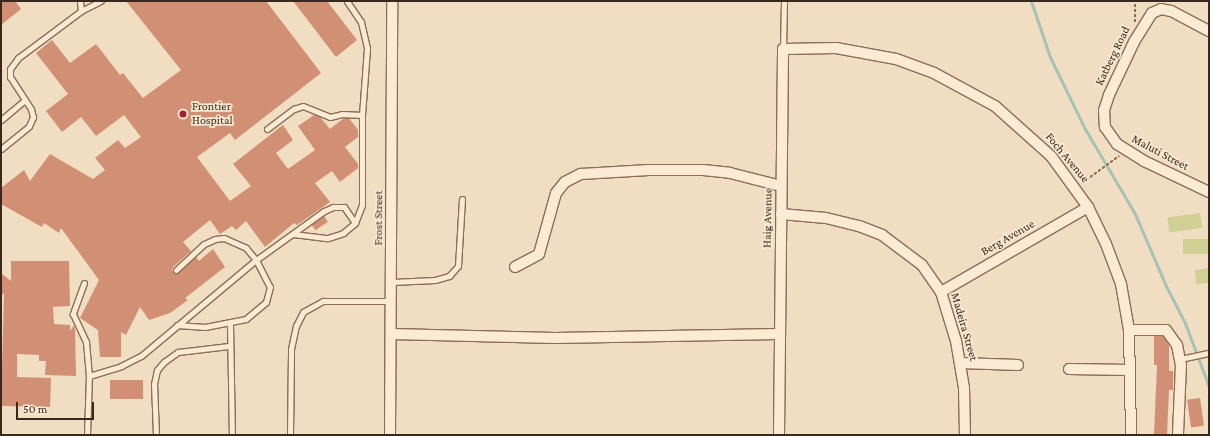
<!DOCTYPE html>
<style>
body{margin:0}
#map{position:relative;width:1210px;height:436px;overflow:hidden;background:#f1ddc1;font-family:"Crimson Pro",serif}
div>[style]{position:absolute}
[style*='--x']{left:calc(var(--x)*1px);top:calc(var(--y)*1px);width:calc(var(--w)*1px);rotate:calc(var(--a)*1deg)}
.green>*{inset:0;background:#d0cf94;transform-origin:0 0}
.stream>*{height:3px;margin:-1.5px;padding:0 1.5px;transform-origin:1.5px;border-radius:1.5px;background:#a4c3b6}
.building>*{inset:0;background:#d19074;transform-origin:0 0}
.path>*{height:2px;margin-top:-1px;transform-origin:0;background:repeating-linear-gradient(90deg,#8c6d57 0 3px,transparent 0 5px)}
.roads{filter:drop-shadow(1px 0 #8c6d57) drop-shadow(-1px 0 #8c6d57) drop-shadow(0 1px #8c6d57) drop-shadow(0 -1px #8c6d57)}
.lane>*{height:5px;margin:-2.5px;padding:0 2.5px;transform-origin:2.5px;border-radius:2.5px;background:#fbebd5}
.street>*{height:10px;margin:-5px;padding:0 5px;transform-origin:5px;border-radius:5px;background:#fbebd5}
.dots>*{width:11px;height:11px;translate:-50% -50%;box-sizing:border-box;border:2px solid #f8e8d1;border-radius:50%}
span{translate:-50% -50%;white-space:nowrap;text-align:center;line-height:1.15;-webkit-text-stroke:3.5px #f8e8d1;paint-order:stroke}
.street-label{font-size:12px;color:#3a271d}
.poi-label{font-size:12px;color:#3a271d}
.left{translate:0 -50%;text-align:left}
.frame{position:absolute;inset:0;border:2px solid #3a271d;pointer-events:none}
.scale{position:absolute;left:16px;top:402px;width:78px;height:18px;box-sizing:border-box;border:2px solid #3a271d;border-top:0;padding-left:5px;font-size:12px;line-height:14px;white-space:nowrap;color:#3a271d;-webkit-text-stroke:3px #f8e8d1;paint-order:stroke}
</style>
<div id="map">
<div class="green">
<div style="left:1200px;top:213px;width:15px;height:33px;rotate:82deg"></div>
<div style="left:1209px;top:239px;width:15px;height:26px;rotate:90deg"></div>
<div style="clip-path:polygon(1209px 268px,1209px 283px,1196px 284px,1195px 270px)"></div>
</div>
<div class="stream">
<div style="--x:1031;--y:1;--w:59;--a:71.3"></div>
<div style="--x:1050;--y:57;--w:80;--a:64.1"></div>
<div style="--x:1085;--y:129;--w:99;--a:59.5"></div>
<div style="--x:1135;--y:214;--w:78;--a:66.7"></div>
<div style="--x:1166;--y:286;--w:42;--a:62.8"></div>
<div style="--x:1185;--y:323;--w:68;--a:69.4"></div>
</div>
<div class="building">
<div style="clip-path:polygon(1px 1px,15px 1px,21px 9px,1px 25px)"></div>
<div style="clip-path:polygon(126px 1px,266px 1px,321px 73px,235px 140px,230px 133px,197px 157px,230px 201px,251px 186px,233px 164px,283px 125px,293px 140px,276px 153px,288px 169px,315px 150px,298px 126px,314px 115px,320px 117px,330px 129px,344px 118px,349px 118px,358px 130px,358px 137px,345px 147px,358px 164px,358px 168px,340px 182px,332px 171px,315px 183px,330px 202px,297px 225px,294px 223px,265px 247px,246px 221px,236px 230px,232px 226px,220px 234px,210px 220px,183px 242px,191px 251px,173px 267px,172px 271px,178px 273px,196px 257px,199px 261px,213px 249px,225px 267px,185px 298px,188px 300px,170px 313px,149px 320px,140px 307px,126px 335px,121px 332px,121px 357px,100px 357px,98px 330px,80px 318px,99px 280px,61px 228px,59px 233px,44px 223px,42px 227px,1px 204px,1px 188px,24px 170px,30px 181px,50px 154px,93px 179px,105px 170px,95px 158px,118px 140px,125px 148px,141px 137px,124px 115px,96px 136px,81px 117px,62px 132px,46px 111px,68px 94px,36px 53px,52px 40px,70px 63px,96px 44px,120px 75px,123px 73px,143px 98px,181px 70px)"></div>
<div style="clip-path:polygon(293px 1px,327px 1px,357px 40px,336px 57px)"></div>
<div style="left:324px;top:216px;width:7px;height:15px;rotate:56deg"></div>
<div style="clip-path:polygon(11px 261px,69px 261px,70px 306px,53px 307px,54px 324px,70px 325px,70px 331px,74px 325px,75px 329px,76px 376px,45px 375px,46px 361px,39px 361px,39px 355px,17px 354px,17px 377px,51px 378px,50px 407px,1px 406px,4px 293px,1px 296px,1px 273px,11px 281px)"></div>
<div style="clip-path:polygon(1154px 336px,1163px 336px,1169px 345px,1169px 371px,1173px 371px,1173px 390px,1169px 390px,1167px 435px,1154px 435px,1157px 365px,1154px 365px)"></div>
<div style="left:110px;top:380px;width:33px;height:19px"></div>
<div style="left:1200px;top:398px;width:28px;height:13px;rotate:82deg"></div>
</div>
<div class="path">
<div style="--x:1135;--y:22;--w:21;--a:-90"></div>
<div style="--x:1082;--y:183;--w:46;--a:-36.1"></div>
</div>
<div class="roads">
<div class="lane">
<div style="--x:81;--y:11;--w:22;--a:-27"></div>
<div style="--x:783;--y:49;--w:48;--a:-88.8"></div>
<div style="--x:1;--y:120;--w:31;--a:-40"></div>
<div style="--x:267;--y:129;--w:34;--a:-37"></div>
<div style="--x:294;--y:109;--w:9;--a:-18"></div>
<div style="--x:303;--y:106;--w:29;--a:22"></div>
<div style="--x:330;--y:117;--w:12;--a:-14"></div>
<div style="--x:342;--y:114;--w:20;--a:3"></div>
<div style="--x:1;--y:149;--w:36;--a:-39"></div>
<div style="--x:29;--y:126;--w:10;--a:-66"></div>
<div style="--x:33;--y:117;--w:8;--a:-104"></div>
<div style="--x:31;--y:109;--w:38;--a:-123"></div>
<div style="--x:10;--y:77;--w:8;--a:-90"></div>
<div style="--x:10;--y:69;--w:14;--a:-54"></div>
<div style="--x:18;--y:58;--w:79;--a:-36.7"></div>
<div style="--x:81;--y:11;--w:10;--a:-96"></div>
<div style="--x:293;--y:234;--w:35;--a:7"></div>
<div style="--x:328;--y:238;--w:16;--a:-18"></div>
<div style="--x:343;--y:233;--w:16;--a:-40"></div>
<div style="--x:355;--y:223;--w:19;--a:-69"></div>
<div style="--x:362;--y:205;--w:90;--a:-90"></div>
<div style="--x:362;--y:115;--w:67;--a:-85.7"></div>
<div style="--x:367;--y:48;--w:27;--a:-103"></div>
<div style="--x:361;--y:22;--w:25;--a:-124"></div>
<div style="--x:176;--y:270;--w:38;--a:-43"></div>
<div style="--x:204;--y:244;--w:12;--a:-24"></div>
<div style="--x:215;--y:239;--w:9;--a:-6"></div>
<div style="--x:224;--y:238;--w:24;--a:24"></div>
<div style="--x:246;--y:248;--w:16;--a:50"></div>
<div style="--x:256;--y:260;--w:30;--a:63"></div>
<div style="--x:270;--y:287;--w:16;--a:105"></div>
<div style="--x:266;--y:302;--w:26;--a:140"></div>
<div style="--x:246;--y:319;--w:42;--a:169"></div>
<div style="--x:205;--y:327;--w:28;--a:-176"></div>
<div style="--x:392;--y:282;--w:43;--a:-2.7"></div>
<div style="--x:435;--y:280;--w:15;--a:-16"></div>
<div style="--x:449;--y:276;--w:13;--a:-48"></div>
<div style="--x:458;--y:266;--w:67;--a:-86.6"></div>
<div style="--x:84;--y:283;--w:33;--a:110"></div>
<div style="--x:73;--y:314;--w:31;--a:65"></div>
<div style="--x:86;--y:342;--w:34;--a:85"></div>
<div style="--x:89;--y:376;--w:34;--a:-17"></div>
<div style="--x:121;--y:366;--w:22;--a:-27"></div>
<div style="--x:141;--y:356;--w:150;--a:-39.9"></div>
<div style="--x:256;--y:260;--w:84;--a:-35.8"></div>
<div style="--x:324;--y:211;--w:10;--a:-24"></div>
<div style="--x:333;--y:207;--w:11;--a:0"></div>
<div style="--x:344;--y:207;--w:19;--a:55"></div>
<div style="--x:230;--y:324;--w:111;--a:89"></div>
<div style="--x:1180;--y:359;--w:30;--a:-12"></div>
<div style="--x:87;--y:435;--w:59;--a:-88.1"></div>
<div style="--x:156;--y:435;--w:51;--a:-92.2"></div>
<div style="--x:154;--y:384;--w:14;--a:-78"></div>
<div style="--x:157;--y:370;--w:11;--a:-49"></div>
<div style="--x:164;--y:362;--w:17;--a:-36"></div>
<div style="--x:178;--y:352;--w:51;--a:-6.7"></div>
<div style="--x:290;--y:435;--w:86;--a:-89.3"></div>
<div style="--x:291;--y:349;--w:24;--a:-78"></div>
<div style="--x:296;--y:326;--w:16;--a:-63"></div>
<div style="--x:303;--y:312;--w:23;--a:-29"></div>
<div style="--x:323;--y:301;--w:68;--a:0"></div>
</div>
<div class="street">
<div style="--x:1209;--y:31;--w:43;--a:-152.2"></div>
<div style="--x:1171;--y:11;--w:10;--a:-169"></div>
<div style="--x:1161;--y:9;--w:10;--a:156"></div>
<div style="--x:1152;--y:13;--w:34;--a:122"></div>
<div style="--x:1134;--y:42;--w:59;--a:115.3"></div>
<div style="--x:1109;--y:95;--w:16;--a:108"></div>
<div style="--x:1104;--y:110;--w:17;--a:87"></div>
<div style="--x:1105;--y:127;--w:21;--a:55"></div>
<div style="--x:1117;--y:144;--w:32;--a:32"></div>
<div style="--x:1144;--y:161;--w:72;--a:25.5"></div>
<div style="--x:781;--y:214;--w:45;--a:5.1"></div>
<div style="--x:826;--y:218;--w:34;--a:14"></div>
<div style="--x:859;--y:226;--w:25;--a:21"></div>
<div style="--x:882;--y:235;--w:50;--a:36.9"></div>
<div style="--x:922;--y:265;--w:33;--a:55"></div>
<div style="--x:941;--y:292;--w:51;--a:73"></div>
<div style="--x:956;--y:341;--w:48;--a:80.3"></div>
<div style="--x:964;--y:388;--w:47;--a:88.8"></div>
<div style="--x:515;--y:267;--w:27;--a:-28"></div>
<div style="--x:539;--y:254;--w:63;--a:-74.4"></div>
<div style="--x:556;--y:193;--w:14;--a:-51"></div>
<div style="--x:565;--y:182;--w:18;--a:-27"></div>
<div style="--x:581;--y:174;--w:68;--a:-3.4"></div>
<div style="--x:649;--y:170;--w:54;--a:0"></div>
<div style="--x:703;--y:170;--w:27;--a:6"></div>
<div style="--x:730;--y:173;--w:53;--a:14.3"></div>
<div style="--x:941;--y:292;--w:170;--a:-30"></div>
<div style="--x:1129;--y:330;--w:37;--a:0"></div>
<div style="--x:1166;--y:330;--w:19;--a:54"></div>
<div style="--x:1177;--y:345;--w:20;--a:79"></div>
<div style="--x:1181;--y:365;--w:70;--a:92.5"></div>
<div style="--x:391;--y:334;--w:164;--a:1.4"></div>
<div style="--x:555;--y:338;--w:224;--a:-1"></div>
<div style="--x:961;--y:363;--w:57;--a:2"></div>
<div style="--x:1069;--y:369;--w:61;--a:0.9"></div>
<div style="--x:390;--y:435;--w:434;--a:-89.7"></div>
<div style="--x:779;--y:435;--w:386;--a:-89.4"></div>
<div style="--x:783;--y:49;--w:53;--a:-1.1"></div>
<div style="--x:836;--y:48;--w:61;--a:10.4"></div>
<div style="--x:896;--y:59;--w:40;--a:20.2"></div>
<div style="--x:934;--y:73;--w:69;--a:28.4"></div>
<div style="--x:995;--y:106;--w:75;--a:41.8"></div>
<div style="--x:1051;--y:156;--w:63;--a:54"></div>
<div style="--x:1088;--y:207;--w:41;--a:64.1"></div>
<div style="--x:1106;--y:244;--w:43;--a:69.4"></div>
<div style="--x:1121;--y:284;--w:47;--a:80.1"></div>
<div style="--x:1129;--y:330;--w:105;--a:88.9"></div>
</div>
</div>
<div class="dots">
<div style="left:183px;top:114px;background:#9f2334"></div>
</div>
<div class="street-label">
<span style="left:1113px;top:56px;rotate:-64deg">Katberg Road</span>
<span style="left:1160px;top:153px;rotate:28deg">Maluti Street</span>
<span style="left:1067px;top:158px;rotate:50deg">Foch Avenue</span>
<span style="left:379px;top:218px;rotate:-90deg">Frost Street</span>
<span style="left:768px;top:218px;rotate:-89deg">Haig Avenue</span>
<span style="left:1008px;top:238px;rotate:-30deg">Berg Avenue</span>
<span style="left:964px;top:327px;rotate:74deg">Madeira Street</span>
</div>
<div class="poi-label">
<span class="left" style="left:192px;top:114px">Frontier<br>Hospital</span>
</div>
<div class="frame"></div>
<div class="scale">50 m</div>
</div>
